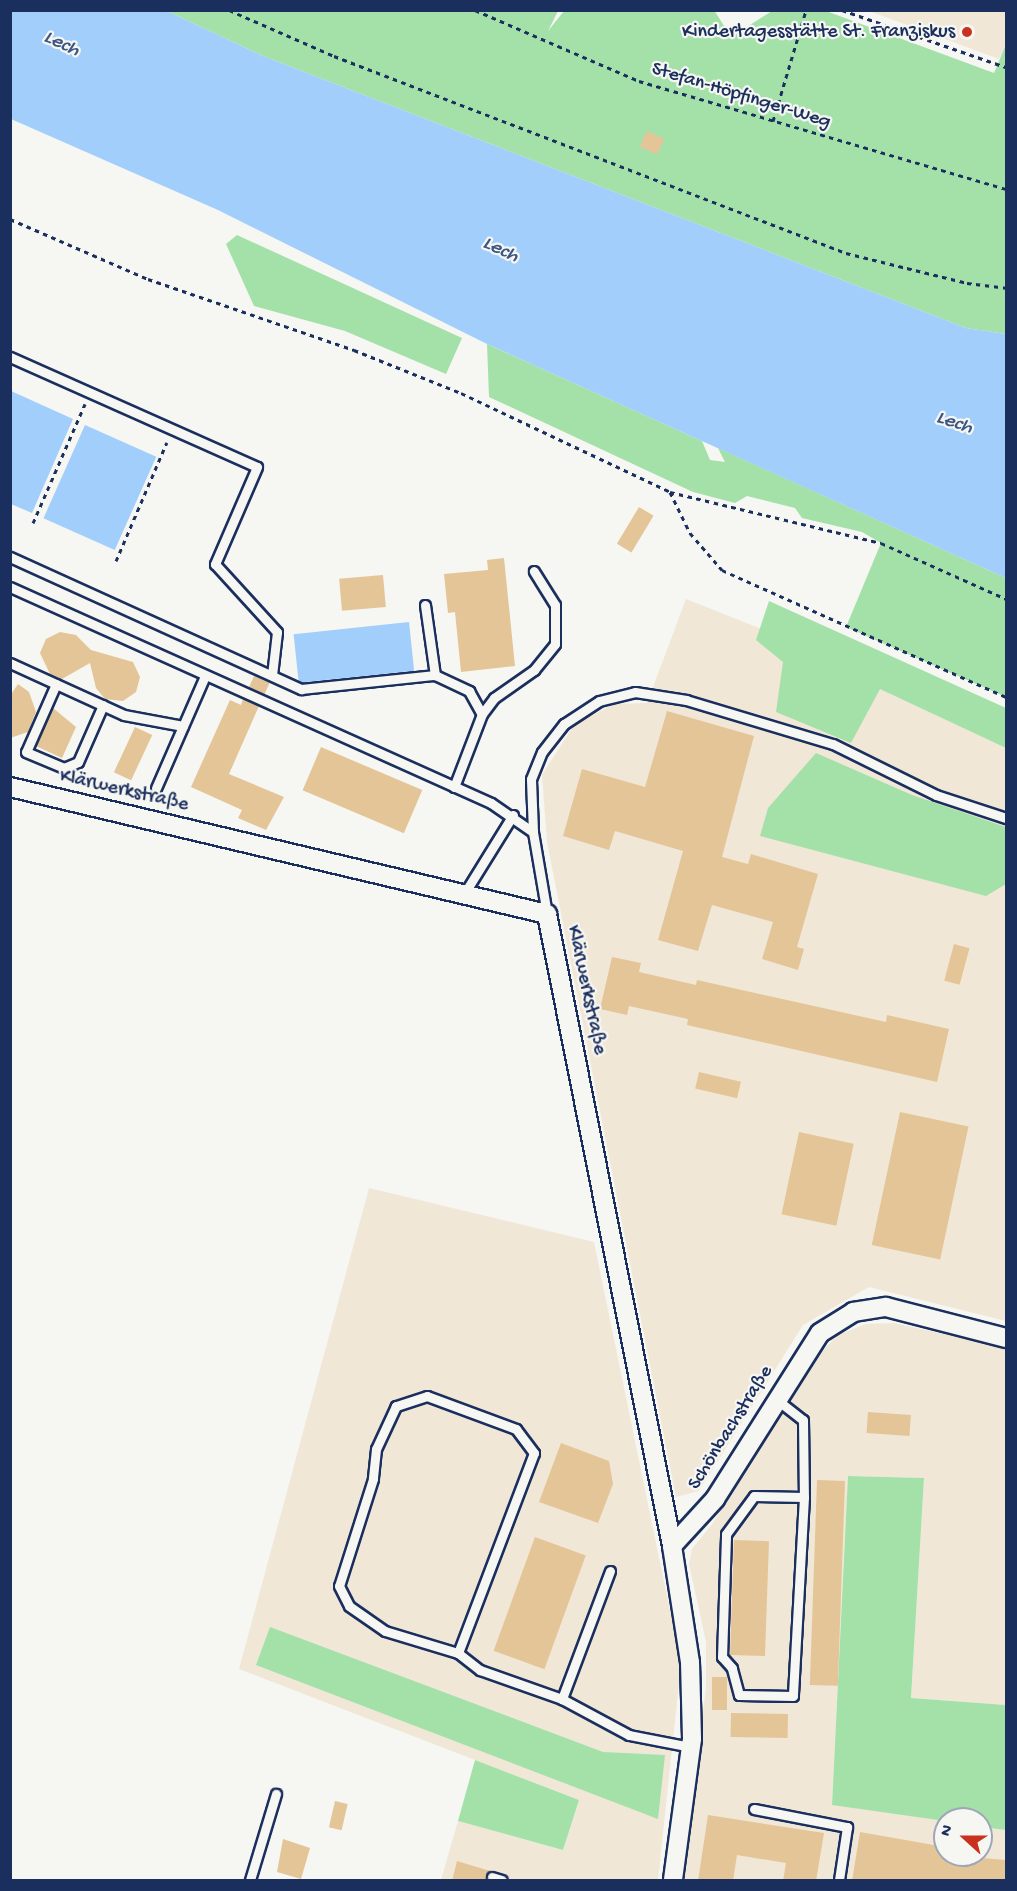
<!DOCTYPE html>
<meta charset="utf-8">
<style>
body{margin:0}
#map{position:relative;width:1017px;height:1891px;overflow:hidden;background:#f6f6f2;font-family:"Gochi Hand",sans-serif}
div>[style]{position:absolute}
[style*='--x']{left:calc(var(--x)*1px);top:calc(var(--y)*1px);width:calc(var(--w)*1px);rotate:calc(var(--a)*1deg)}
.built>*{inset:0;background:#f1e7d7}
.green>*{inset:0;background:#a3e1a9}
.water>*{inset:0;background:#a1cefb;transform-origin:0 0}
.building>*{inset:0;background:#e4c597;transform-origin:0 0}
.path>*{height:3px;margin-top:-1.5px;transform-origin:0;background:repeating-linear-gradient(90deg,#1b2f5e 0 4.5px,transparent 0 9px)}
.roads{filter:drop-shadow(2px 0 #1b2f5e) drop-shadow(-2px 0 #1b2f5e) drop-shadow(0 2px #1b2f5e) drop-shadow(0 -2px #1b2f5e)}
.service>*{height:9px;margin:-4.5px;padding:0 4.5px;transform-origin:4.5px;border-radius:4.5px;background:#f6f6f2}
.minor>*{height:18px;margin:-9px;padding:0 9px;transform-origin:9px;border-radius:9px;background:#f6f6f2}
.dots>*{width:16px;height:16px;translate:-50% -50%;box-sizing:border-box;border:3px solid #f6f6f2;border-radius:50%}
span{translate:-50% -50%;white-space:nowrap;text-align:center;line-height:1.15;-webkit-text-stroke:4.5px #f6f6f2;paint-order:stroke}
.poi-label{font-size:20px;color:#1b2f5e}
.right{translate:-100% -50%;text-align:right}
.street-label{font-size:20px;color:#1b2f5e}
.water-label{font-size:21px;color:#3c5785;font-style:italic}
.frame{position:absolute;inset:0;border:12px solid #1b2f5e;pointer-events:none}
.north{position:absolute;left:933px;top:1807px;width:60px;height:60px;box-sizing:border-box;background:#f6f6f2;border:2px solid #9ea6b7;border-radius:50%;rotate:291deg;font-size:16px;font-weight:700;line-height:24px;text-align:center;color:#1b2f5e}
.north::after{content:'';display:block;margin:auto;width:21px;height:27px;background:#c8321e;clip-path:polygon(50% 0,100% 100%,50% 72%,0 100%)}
</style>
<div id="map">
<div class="built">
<div style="clip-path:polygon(869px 11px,1006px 11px,1006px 44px,999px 59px)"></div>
<div style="clip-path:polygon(686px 599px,1006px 726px,1006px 1321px,869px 1287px,803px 1325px,699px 1491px,676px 1497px,547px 842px,542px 775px,574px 725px,614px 704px,647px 703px)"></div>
<div style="clip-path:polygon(369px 1188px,594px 1242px,681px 1664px,658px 1880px,441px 1880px,458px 1821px,563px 1850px,579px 1800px,239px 1669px)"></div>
<div style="clip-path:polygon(894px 1323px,1006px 1348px,1006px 1705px,911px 1698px,924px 1478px,848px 1476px,832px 1804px,945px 1821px,945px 1855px,981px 1855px,981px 1827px,1006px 1830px,1006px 1880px,684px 1880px,706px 1687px,706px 1642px,689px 1564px,692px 1549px,713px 1523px,815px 1358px,838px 1335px,866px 1324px)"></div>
</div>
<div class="green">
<div style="clip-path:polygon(714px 10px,731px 37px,772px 11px,826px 11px,994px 73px,1006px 44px,1006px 334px,966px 328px,263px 56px,167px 11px,558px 11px,548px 31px,564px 11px)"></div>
<div style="clip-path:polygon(237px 235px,462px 338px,446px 374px,345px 331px,254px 306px,226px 244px)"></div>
<div style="clip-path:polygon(487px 344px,702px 441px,710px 460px,725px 462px,718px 448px,1006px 578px,1006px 697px,846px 627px,881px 543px,862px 532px,802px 518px,795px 508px,747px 496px,735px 503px,693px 492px,489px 397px)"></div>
<div style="clip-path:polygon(769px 601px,1006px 708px,1006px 748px,880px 689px,851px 743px,776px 712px,783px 662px,756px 640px)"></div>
<div style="clip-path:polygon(816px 753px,912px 795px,1006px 827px,1006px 884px,986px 896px,760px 836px,768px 808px)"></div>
<div style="clip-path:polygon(848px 1476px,924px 1478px,911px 1698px,1006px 1705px,1006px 1830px,981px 1827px,981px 1819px,945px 1821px,832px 1805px)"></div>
<div style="clip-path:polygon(270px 1627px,603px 1752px,665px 1755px,658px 1819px,256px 1665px)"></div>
<div style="clip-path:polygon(475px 1760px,579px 1800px,563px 1850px,458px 1821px)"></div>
</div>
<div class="water">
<div style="clip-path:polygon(11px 10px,167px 11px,263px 56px,966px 328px,1006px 334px,1006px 578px,487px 344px,218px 210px,11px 119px)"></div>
<div style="clip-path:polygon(11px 391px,73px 419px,32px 513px,11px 504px)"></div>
<div style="left:85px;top:425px;width:78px;height:102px;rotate:24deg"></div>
<div style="left:409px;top:622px;width:49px;height:116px;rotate:84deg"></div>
</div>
<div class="building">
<div style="left:647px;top:131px;width:19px;height:17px;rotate:25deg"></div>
<div style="left:639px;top:507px;width:17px;height:43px;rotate:31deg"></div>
<div style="clip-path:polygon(504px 558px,515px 666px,461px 672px,455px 612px,448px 613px,444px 574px,488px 570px,487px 560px)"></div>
<div style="left:383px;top:575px;width:32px;height:44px;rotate:85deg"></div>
<div style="clip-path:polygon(60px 632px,76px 635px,91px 650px,133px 662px,140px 677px,136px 692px,123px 701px,105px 699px,96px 688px,90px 663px,62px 679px,50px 674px,40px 653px,46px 639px)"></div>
<div style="left:254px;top:676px;width:17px;height:12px;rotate:24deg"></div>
<div style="clip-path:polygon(18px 684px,29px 692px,36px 712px,28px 732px,10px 738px,10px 696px)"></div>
<div style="clip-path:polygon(243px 699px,259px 706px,229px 774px,284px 797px,266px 830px,238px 818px,242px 810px,191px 787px,230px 700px,241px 705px)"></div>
<div style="clip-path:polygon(53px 708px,76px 727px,62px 758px,36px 746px)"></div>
<div style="clip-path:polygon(667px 711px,754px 736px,722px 857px,748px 864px,751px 854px,818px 874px,797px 947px,804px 949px,798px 970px,762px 959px,773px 922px,712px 905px,698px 951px,658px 940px,683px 851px,615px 831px,609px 850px,563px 836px,582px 769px,645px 787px)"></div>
<div style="left:135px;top:727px;width:19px;height:50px;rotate:25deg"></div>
<div style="left:321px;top:747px;width:110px;height:47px;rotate:23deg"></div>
<div style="left:954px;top:944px;width:16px;height:38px;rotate:15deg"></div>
<div style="clip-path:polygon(612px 957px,641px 963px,639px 972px,696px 985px,697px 980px,886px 1022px,887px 1015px,949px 1029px,937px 1082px,687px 1025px,688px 1019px,629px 1006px,627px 1015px,600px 1009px)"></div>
<div style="left:699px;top:1072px;width:43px;height:17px;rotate:13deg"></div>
<div style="left:900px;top:1112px;width:70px;height:136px;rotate:12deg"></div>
<div style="left:799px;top:1132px;width:56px;height:84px;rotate:12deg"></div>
<div style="left:868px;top:1412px;width:43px;height:21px;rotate:4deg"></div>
<div style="clip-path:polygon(561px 1443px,609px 1461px,613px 1484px,598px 1523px,539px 1502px)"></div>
<div style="left:817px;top:1480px;width:28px;height:205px;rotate:2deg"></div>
<div style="left:535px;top:1537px;width:54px;height:121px;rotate:20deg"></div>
<div style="left:734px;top:1540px;width:35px;height:115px;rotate:2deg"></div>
<div style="left:712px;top:1677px;width:15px;height:33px"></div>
<div style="left:731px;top:1713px;width:57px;height:24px;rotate:1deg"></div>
<div style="left:335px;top:1801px;width:13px;height:27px;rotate:13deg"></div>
<div style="clip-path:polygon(708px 1815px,824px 1833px,816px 1881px,783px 1881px,786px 1863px,737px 1855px,733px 1881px,698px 1881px)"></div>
<div style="clip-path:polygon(860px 1832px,945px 1847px,945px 1855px,1006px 1860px,1006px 1881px,852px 1881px)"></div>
<div style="clip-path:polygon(283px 1839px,310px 1848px,301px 1879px,277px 1872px)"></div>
<div style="clip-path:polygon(457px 1861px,490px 1871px,486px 1881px,452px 1881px)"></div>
</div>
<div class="path">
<div style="--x:229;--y:10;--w:115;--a:23.7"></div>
<div style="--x:334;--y:56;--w:549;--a:21.05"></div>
<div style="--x:846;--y:253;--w:125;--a:13.9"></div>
<div style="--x:967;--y:283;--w:39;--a:7"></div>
<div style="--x:475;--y:10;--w:179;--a:23.4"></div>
<div style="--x:639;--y:81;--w:383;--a:16.4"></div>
<div style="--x:842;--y:10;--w:174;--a:19.2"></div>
<div style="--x:773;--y:121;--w:116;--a:-73.4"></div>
<div style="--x:10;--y:219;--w:150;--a:23.5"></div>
<div style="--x:148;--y:279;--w:218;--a:19"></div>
<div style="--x:354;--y:350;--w:115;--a:21.9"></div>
<div style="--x:461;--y:393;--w:231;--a:25.3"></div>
<div style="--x:670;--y:492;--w:217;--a:13.6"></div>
<div style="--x:881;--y:543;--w:137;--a:24.1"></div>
<div style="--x:670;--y:492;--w:46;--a:64"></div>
<div style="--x:690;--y:533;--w:49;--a:49.1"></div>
<div style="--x:722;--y:570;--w:311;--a:24.1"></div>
<div style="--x:33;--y:523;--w:130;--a:-66.4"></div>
<div style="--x:116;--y:561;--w:129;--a:-66.8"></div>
</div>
<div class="roads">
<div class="service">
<div style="--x:10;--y:357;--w:270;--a:24"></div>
<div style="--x:257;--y:467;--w:106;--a:113.4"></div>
<div style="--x:215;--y:564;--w:92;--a:47.6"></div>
<div style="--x:277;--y:632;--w:43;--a:96.6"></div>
<div style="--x:10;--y:557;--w:320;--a:24.4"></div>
<div style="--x:301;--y:689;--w:135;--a:-6"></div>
<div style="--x:10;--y:587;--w:527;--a:24.18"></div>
<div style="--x:491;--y:803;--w:51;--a:34.6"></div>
<div style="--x:425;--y:605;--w:71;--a:81.9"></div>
<div style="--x:435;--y:675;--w:38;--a:25"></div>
<div style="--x:469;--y:691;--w:26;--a:61"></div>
<div style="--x:10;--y:663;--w:125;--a:24.5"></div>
<div style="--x:124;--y:715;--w:60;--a:10.6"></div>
<div style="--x:56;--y:684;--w:74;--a:113.8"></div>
<div style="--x:26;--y:752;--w:41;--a:22.8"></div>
<div style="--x:64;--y:768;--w:15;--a:-23"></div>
<div style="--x:78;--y:762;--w:62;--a:-66.3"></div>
<div style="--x:454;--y:787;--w:78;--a:-69"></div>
<div style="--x:482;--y:714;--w:20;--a:-53"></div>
<div style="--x:494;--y:698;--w:49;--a:-35"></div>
<div style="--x:534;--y:670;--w:33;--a:-51"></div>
<div style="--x:555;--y:644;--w:39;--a:-90"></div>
<div style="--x:555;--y:605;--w:40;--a:-122"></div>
<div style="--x:156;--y:788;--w:122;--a:-66.4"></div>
<div style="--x:464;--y:894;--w:93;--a:-58.2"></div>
<div style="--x:547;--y:914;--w:83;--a:-99.7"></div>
<div style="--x:533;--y:832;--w:53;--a:-92.2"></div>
<div style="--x:531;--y:779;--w:29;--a:-68"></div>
<div style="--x:542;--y:752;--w:36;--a:-52"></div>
<div style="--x:564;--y:724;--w:42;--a:-33.3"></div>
<div style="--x:599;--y:701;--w:37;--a:-14"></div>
<div style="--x:635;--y:692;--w:52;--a:8.9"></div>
<div style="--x:686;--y:700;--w:153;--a:16.7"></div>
<div style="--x:833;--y:744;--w:115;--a:26.3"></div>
<div style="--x:936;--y:795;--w:74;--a:18.2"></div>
<div style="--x:776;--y:1399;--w:34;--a:38"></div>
<div style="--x:803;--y:1420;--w:77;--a:89.3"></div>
<div style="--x:804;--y:1497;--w:199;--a:93.2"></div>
<div style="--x:793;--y:1696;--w:54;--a:-178.9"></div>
<div style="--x:739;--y:1695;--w:28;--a:-105"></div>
<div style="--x:732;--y:1668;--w:15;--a:-132"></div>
<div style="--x:722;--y:1657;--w:123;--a:-88.1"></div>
<div style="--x:726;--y:1534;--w:47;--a:-53.6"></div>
<div style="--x:754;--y:1496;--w:50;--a:1.1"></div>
<div style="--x:610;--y:1571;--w:137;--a:110.6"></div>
<div style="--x:562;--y:1699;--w:76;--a:28.2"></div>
<div style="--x:629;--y:1735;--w:63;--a:11"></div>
<div style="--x:458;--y:1653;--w:214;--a:-69.2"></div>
<div style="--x:534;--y:1453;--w:30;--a:-127"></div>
<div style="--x:516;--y:1429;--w:95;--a:-159.7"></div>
<div style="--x:427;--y:1396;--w:33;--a:162"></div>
<div style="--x:396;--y:1406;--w:47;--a:114.9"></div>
<div style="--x:376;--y:1449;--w:30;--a:96"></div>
<div style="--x:373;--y:1479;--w:112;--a:107.6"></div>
<div style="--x:339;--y:1586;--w:22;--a:63"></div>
<div style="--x:349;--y:1606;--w:44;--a:34.8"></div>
<div style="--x:385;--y:1631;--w:76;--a:16.8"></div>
<div style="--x:458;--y:1653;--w:28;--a:38"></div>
<div style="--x:480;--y:1670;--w:87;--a:19.5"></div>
<div style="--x:754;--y:1809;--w:95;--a:11"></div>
<div style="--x:847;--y:1827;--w:54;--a:98.6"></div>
<div style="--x:492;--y:1877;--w:10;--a:17"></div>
<div style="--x:250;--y:1880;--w:90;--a:-73.2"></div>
</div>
<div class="minor">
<div style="--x:10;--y:787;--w:552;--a:13.31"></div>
<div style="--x:547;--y:914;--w:644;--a:78.81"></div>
<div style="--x:672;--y:1546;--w:117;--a:81.2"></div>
<div style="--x:690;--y:1662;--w:77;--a:88.5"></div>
<div style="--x:692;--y:1739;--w:142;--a:97.7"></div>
<div style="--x:672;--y:1546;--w:64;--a:-47.5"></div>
<div style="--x:715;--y:1499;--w:196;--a:-57.7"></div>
<div style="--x:820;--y:1333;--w:39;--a:-32"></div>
<div style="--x:853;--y:1312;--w:33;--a:-9"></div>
<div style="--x:886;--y:1307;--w:124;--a:14.5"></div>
</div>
</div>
<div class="dots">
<div style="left:967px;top:32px;background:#c8321e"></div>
</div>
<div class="poi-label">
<span class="right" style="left:955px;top:32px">Kindertagesstätte St. Franziskus</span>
</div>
<div class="street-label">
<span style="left:741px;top:96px;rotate:17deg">Stefan-Höpfinger-Weg</span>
<span style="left:124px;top:791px;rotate:13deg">Klärwerkstraße</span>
<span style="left:586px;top:990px;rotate:78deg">Klärwerkstraße</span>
<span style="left:731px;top:1428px;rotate:-58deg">Schönbachstraße</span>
</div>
<div class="water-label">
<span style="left:61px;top:45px;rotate:25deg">Lech</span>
<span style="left:500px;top:251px;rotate:25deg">Lech</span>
<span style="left:954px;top:424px;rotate:19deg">Lech</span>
</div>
<div class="frame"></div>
<div class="north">N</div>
</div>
